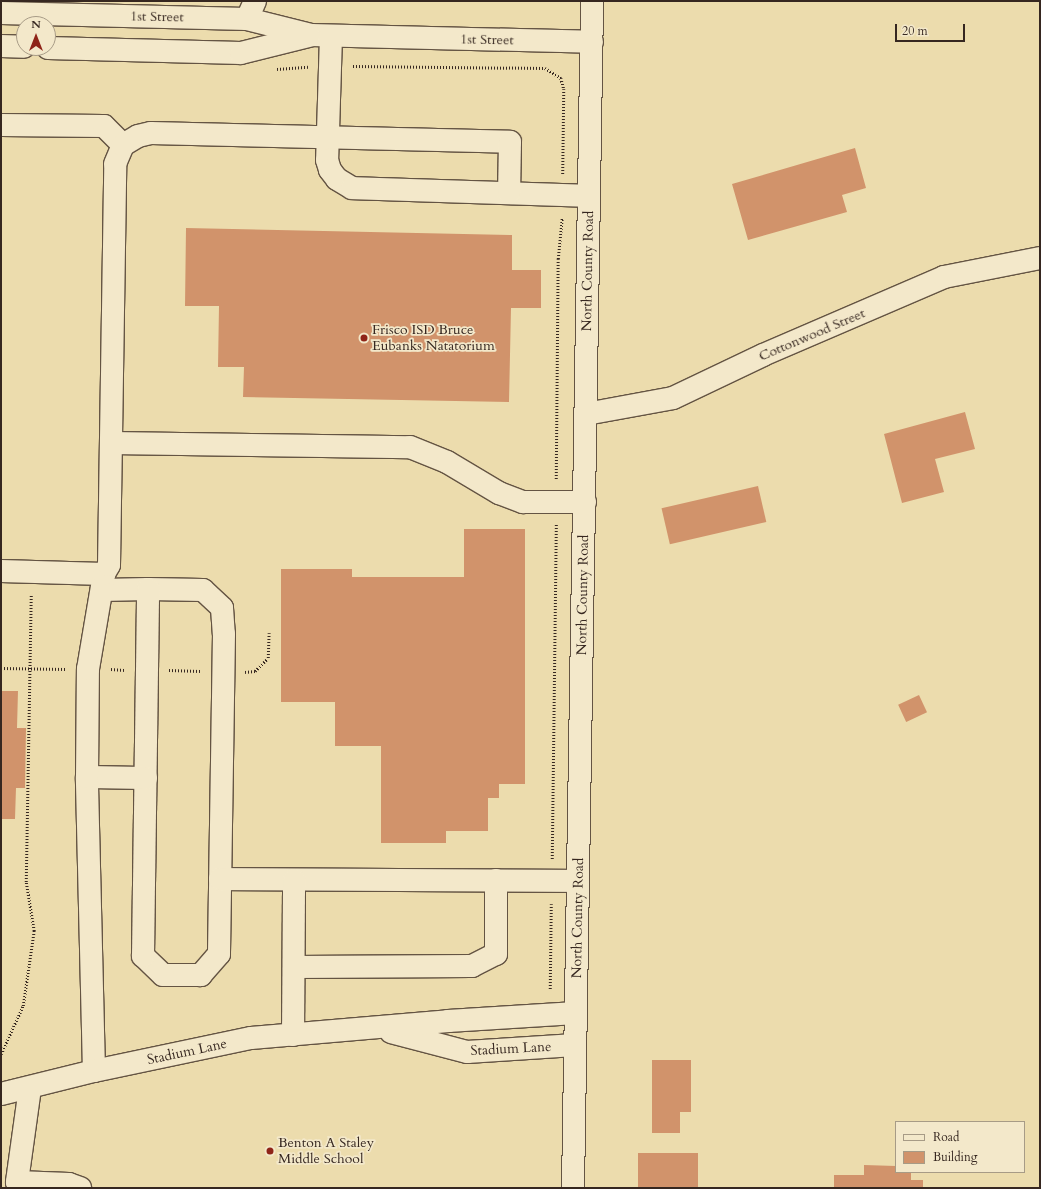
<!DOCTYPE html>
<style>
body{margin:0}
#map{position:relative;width:1041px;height:1189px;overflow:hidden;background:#ecdcad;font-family:Cardo,serif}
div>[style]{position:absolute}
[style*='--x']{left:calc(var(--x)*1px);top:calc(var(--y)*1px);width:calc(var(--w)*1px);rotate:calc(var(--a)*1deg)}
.building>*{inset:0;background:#d1936b;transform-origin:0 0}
.path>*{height:2.5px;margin-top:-1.25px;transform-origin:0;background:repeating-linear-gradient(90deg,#362720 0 1px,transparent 0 3px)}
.roads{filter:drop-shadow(1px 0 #645443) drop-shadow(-1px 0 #645443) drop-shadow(0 1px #645443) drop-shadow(0 -1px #645443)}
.minor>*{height:22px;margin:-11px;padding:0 11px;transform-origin:11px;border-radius:11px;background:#f3e8ca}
.dots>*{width:11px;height:11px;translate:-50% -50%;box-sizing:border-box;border:2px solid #f3e8ca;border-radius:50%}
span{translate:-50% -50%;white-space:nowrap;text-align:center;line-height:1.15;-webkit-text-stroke:3.5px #f3e8ca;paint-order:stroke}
.street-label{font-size:14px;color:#362720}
.poi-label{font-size:14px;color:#362720}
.left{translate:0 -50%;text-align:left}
.frame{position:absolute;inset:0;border:2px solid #362720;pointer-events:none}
.legend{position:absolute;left:895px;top:1121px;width:130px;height:52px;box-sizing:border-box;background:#f3e8ca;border:1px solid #a79b86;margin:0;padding:5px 7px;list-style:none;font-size:12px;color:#362720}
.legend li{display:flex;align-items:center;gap:8px;height:20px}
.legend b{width:20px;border:1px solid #a79b86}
.north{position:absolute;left:16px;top:16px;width:40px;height:40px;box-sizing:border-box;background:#f3e8ca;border:1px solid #a79b86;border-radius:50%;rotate:0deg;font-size:11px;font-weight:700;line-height:16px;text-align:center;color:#362720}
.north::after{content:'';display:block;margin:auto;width:14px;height:18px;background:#8f2418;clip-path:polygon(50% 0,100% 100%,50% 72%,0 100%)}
.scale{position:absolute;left:895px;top:24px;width:70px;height:18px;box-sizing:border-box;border:2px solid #362720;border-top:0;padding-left:5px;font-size:12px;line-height:14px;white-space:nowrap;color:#362720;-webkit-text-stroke:3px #f3e8ca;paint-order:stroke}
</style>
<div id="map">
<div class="building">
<div style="clip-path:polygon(855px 148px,866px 188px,842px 195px,847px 212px,748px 240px,732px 184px)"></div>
<div style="clip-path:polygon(186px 228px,512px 235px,512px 270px,541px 270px,541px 308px,511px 308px,509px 402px,243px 397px,244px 367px,218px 367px,219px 306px,185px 306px)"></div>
<div style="clip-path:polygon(965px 412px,975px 449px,935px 459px,944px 492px,902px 503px,884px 434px)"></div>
<div style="left:758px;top:486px;width:37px;height:99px;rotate:77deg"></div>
<div style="clip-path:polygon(464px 529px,525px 529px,525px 784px,499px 784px,499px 798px,488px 798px,488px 831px,446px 831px,446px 843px,381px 843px,381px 746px,335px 746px,335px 702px,281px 702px,281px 569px,352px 569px,352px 577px,464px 577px)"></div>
<div style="clip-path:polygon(1px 691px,18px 691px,17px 728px,26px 728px,25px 788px,16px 788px,15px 819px,1px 819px)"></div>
<div style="left:919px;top:695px;width:19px;height:23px;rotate:65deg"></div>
<div style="clip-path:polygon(652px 1060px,691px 1060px,691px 1112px,680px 1112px,680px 1133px,652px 1133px)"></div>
<div style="left:638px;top:1153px;width:60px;height:35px"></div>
<div style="clip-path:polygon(864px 1165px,896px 1166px,896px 1172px,911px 1172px,911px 1180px,923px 1180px,923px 1188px,834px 1188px,834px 1175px,864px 1175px)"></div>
</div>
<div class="path">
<div style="--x:353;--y:66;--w:192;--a:0.6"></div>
<div style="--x:545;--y:68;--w:19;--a:32"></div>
<div style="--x:561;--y:78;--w:11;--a:75"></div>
<div style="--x:564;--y:89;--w:85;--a:90.7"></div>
<div style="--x:277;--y:69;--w:31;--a:-4"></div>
<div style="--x:556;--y:479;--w:220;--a:-89.5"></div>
<div style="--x:558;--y:259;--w:41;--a:-84.4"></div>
<div style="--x:1;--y:668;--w:65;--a:0.9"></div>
<div style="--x:111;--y:669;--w:13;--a:4"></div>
<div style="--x:169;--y:670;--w:31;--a:2"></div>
<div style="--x:245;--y:672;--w:10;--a:-6"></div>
<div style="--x:255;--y:671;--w:18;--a:-45"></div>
<div style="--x:268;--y:658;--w:25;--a:-88"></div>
<div style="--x:552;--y:859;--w:335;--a:-89.3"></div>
<div style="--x:550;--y:989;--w:85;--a:-89.3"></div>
<div style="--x:1;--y:1054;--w:53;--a:-65.4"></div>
<div style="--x:23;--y:1006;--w:76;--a:-81.7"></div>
<div style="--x:34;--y:931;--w:50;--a:-99.3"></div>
<div style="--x:26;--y:882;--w:287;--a:-89"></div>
</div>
<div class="roads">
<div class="minor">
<div style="--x:1;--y:13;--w:246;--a:1.4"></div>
<div style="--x:247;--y:19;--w:66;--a:14"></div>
<div style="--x:311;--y:35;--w:281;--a:1.4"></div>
<div style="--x:247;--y:19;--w:20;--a:-66"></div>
<div style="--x:331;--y:36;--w:124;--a:91.8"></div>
<div style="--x:327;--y:160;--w:10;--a:73"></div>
<div style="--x:330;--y:170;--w:11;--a:52"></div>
<div style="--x:337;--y:179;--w:17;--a:31"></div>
<div style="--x:352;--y:188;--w:237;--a:1.9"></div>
<div style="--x:1;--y:46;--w:23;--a:2"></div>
<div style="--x:48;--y:48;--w:193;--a:1.5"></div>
<div style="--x:241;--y:53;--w:70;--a:-14"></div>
<div style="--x:1;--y:125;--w:103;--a:0.6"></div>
<div style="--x:104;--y:126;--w:27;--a:45"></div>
<div style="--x:586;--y:414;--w:88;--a:-10.4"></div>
<div style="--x:673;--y:398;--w:100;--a:-25.5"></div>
<div style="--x:763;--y:355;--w:197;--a:-23.3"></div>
<div style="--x:944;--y:277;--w:98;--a:-11.2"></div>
<div style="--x:111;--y:443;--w:299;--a:0.8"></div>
<div style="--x:410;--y:447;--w:40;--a:22"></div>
<div style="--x:447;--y:462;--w:61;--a:30.8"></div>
<div style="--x:499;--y:493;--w:26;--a:21"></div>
<div style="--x:523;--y:502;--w:62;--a:0"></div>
<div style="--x:1;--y:571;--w:103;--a:1.7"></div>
<div style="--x:102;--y:590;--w:46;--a:-1.2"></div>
<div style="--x:148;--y:589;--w:55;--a:1"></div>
<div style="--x:203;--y:590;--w:26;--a:43"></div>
<div style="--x:222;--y:608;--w:26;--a:86"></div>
<div style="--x:224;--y:634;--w:320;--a:90.9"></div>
<div style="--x:219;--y:954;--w:28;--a:131"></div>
<div style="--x:201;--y:975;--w:38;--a:180"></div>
<div style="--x:163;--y:975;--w:28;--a:-136"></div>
<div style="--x:143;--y:956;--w:367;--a:-89.2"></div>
<div style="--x:87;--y:777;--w:59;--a:1"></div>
<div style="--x:220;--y:879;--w:358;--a:0.3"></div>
<div style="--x:294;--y:967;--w:178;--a:-0.3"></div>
<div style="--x:472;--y:966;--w:27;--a:-27"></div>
<div style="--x:496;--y:954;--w:74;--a:-90"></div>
<div style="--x:391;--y:1032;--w:79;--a:14.7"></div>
<div style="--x:467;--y:1052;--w:108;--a:-3.7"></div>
<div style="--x:293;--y:1035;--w:155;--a:-89.6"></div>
<div style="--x:94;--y:1071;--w:294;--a:-91.4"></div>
<div style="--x:87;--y:777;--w:108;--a:-89.5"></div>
<div style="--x:88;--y:669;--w:96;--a:-80.4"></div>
<div style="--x:104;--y:574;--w:10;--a:-61"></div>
<div style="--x:109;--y:565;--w:401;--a:-89.1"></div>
<div style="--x:115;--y:164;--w:21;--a:-67"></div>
<div style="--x:123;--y:145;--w:17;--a:-31"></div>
<div style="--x:138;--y:136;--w:13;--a:-13"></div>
<div style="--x:151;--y:133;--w:359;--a:1.4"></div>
<div style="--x:510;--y:142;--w:51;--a:91.1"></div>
<div style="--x:30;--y:1088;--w:95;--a:97.9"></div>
<div style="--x:17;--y:1182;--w:52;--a:2.2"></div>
<div style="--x:69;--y:1184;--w:12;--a:20"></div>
<div style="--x:1;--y:1094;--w:96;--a:-13.9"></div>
<div style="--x:94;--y:1071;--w:160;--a:-11.9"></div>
<div style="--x:251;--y:1038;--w:198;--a:-4.9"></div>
<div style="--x:448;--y:1021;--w:128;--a:-3.6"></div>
<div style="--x:573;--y:1188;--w:1187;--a:-89.08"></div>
</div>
</div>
<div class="dots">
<div style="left:364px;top:338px;background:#8f2418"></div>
<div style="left:270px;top:1151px;background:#8f2418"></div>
</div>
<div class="street-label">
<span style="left:157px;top:17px;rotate:1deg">1st Street</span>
<span style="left:487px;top:40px;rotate:1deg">1st Street</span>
<span style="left:588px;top:271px;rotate:-89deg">North County Road</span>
<span style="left:812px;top:335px;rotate:-23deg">Cottonwood Street</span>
<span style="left:583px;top:595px;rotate:-89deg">North County Road</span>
<span style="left:578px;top:918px;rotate:-89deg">North County Road</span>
<span style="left:511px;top:1049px;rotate:-3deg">Stadium Lane</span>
<span style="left:187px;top:1052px;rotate:-12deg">Stadium Lane</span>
</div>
<div class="poi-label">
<span class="left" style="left:372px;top:338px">Frisco ISD Bruce<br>Eubanks Natatorium</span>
<span class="left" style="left:278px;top:1151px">Benton A Staley<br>Middle School</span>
</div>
<div class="frame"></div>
<ul class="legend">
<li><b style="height:5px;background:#f3e8ca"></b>Road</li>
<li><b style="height:11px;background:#d1936b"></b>Building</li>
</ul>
<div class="north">N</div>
<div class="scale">20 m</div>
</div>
